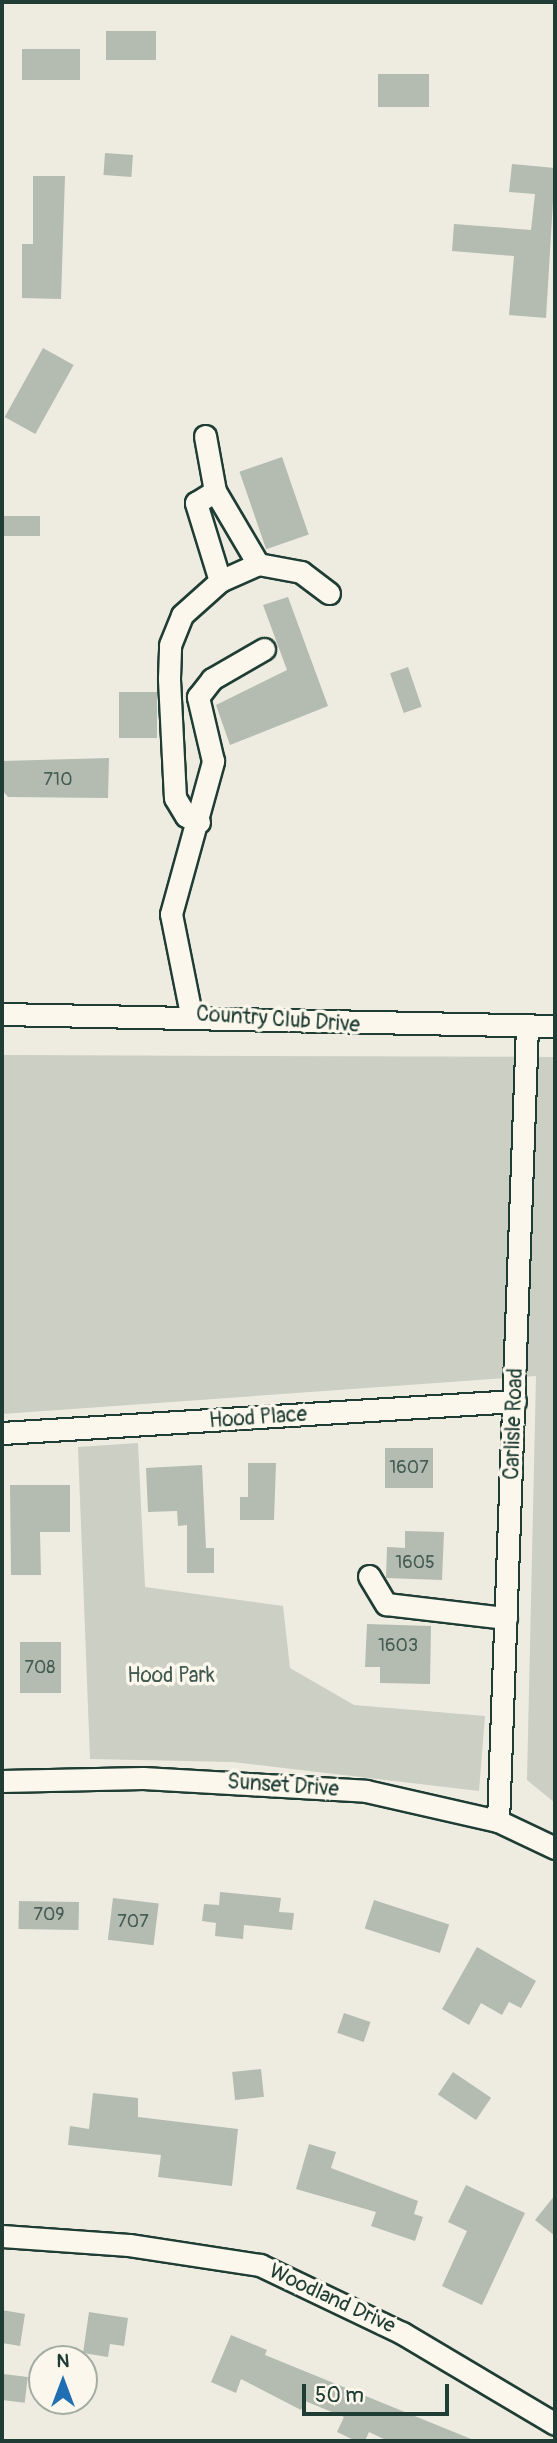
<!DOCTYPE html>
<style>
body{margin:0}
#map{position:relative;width:557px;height:2443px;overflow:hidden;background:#eeece1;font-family:Pangolin,sans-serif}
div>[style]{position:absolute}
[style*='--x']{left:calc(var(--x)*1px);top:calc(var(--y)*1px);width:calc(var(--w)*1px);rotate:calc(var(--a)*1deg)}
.green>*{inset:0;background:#cbcfc4}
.building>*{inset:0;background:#b4bbb0;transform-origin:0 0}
.roads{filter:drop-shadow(2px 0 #1f3d34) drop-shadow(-2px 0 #1f3d34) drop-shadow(0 2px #1f3d34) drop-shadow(0 -2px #1f3d34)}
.minor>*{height:21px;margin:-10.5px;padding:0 10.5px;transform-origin:10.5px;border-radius:10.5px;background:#fbf7ec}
span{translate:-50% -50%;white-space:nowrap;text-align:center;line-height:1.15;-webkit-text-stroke:7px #fbf7ec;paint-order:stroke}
.number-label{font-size:18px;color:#445c53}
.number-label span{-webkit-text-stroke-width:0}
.street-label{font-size:21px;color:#1f3d34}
.park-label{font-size:21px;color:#415a51}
.frame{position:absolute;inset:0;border:4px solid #1f3d34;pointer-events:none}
.north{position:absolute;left:28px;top:2345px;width:70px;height:70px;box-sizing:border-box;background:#fbf7ec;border:2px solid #a3ada2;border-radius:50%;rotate:0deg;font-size:19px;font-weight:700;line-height:28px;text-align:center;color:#1f3d34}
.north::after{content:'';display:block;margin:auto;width:24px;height:32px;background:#1f6fb2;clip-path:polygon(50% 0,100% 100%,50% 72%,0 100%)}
.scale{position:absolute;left:302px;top:2384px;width:147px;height:32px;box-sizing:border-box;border:4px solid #1f3d34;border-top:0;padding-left:9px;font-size:21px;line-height:24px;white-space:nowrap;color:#1f3d34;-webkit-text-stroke:5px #fbf7ec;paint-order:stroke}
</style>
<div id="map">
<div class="green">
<div style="clip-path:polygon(2px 1055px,555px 1057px,555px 1803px,527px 1780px,536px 1376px,2px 1414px)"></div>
<div style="clip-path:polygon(138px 1443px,145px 1587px,283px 1606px,290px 1668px,354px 1705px,485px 1716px,479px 1791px,233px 1762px,90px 1759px,78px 1447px)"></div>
</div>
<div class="building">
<div style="left:106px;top:31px;width:50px;height:29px"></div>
<div style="left:22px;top:49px;width:58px;height:31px"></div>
<div style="left:378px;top:74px;width:51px;height:33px"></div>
<div style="left:105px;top:153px;width:28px;height:22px;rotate:4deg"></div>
<div style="clip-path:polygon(512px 164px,555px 168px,546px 318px,509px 315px,514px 256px,452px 251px,454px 224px,531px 230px,535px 194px,509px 192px)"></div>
<div style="clip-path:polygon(33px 176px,65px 176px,61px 299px,22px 298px,22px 244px,33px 244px)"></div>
<div style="left:43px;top:348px;width:35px;height:79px;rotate:29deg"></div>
<div style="left:282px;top:457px;width:82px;height:45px;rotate:71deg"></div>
<div style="left:2px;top:516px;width:38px;height:20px"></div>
<div style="clip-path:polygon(288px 597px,328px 706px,230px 745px,216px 705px,287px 670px,263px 605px)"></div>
<div style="left:408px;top:667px;width:42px;height:19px;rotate:71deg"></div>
<div style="left:119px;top:692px;width:38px;height:46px"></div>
<div style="clip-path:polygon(109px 758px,108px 798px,8px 797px,2px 790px,2px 761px)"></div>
<div style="left:385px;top:1448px;width:48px;height:40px"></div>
<div style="clip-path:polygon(248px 1463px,276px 1463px,274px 1520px,240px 1520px,240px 1497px,248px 1497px)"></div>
<div style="clip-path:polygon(202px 1465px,206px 1548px,214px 1548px,214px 1573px,187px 1573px,187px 1525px,178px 1526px,177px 1511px,148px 1512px,146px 1468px)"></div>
<div style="clip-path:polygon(10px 1485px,70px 1485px,70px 1532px,40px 1532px,41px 1575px,11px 1575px)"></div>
<div style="clip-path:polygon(405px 1531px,444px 1532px,442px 1580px,386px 1578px,387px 1547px,405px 1548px)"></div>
<div style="clip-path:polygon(367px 1624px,431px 1626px,430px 1684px,380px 1683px,380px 1667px,365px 1667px)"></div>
<div style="left:20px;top:1642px;width:41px;height:51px"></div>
<div style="clip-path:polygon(220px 1892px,281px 1898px,279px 1912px,294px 1913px,292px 1930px,244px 1925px,243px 1939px,215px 1936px,216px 1923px,202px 1921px,204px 1904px,219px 1905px)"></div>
<div style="left:113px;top:1898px;width:46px;height:42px;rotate:7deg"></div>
<div style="left:374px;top:1900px;width:79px;height:30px;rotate:18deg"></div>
<div style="left:19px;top:1901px;width:60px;height:28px;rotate:1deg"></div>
<div style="clip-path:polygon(477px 1947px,536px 1981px,521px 2008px,509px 2002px,502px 2015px,481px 2003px,469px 2025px,442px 2009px)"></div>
<div style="left:344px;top:2013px;width:28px;height:21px;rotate:19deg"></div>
<div style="left:261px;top:2069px;width:28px;height:29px;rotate:84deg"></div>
<div style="left:453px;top:2072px;width:46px;height:27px;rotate:34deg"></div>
<div style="clip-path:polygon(93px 2093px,138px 2098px,138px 2117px,238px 2129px,232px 2186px,158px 2177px,161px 2155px,68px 2145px,70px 2126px,89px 2129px)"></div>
<div style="clip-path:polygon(309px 2144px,336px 2152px,331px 2168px,418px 2201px,414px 2214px,423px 2217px,415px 2241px,371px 2226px,376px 2212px,296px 2189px)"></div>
<div style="clip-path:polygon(466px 2185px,525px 2213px,482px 2305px,442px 2286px,467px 2231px,448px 2222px)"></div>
<div style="clip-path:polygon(555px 2195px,555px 2236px,535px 2220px)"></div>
<div style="clip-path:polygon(2px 2310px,25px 2314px,20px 2346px,2px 2343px)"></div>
<div style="clip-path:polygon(89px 2312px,128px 2318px,124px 2346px,110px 2344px,108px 2357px,83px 2353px)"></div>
<div style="clip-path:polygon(231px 2335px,267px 2350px,265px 2355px,476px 2441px,388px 2441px,369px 2432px,365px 2441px,356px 2441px,337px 2432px,344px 2417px,305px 2401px,301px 2410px,241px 2379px,236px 2393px,211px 2382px)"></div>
<div style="left:3px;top:2374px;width:25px;height:26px;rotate:7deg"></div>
</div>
<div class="roads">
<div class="minor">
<div style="--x:205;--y:436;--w:56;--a:79.7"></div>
<div style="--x:220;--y:581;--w:42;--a:-24.1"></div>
<div style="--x:199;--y:822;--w:14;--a:-155"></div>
<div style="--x:186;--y:816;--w:21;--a:-121"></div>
<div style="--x:175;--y:798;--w:120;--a:-92.9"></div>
<div style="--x:169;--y:678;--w:33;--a:-88"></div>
<div style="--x:170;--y:645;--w:32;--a:-68"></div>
<div style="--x:182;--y:615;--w:51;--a:-41.8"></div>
<div style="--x:220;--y:581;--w:82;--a:-107.1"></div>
<div style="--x:196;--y:503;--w:22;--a:-32"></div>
<div style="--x:215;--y:491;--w:85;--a:59.5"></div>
<div style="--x:258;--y:564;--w:44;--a:10.5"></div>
<div style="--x:301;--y:572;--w:35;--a:37"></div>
<div style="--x:2;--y:1014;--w:553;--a:1.24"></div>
<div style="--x:191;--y:1014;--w:102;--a:-101.3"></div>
<div style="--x:171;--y:914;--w:159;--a:-74.6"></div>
<div style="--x:213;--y:761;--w:66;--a:-103.2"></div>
<div style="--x:198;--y:697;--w:23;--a:-52"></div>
<div style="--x:212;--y:679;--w:60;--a:-30"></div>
<div style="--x:2;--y:1433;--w:514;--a:-3.57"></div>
<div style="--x:369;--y:1576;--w:33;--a:59"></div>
<div style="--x:386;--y:1604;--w:121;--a:6.7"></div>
<div style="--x:2;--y:1781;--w:141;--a:-1.2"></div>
<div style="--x:143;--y:1778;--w:223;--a:3.3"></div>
<div style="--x:366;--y:1791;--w:135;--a:12.8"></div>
<div style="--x:498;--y:1821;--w:63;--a:25.3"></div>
<div style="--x:498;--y:1821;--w:796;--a:-87.91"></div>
<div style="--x:2;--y:2236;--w:127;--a:4.1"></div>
<div style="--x:129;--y:2245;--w:133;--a:8.7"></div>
<div style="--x:260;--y:2265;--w:157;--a:25.6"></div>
<div style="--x:402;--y:2333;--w:178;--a:30.7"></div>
</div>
</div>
<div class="number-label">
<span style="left:58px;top:780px">710</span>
<span style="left:409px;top:1468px">1607</span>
<span style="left:415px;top:1563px">1605</span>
<span style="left:398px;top:1646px">1603</span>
<span style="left:40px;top:1668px">708</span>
<span style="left:49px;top:1915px">709</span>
<span style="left:133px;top:1922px">707</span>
</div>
<div class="street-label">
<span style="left:278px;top:1020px;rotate:4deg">Country Club Drive</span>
<span style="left:258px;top:1418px;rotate:-4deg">Hood Place</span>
<span style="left:514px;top:1424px;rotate:-88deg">Carlisle Road</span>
<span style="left:283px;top:1786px;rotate:4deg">Sunset Drive</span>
<span style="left:332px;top:2299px;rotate:25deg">Woodland Drive</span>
</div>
<div class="park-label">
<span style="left:171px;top:1676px">Hood Park</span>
</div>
<div class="frame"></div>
<div class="north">N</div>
<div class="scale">50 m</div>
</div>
